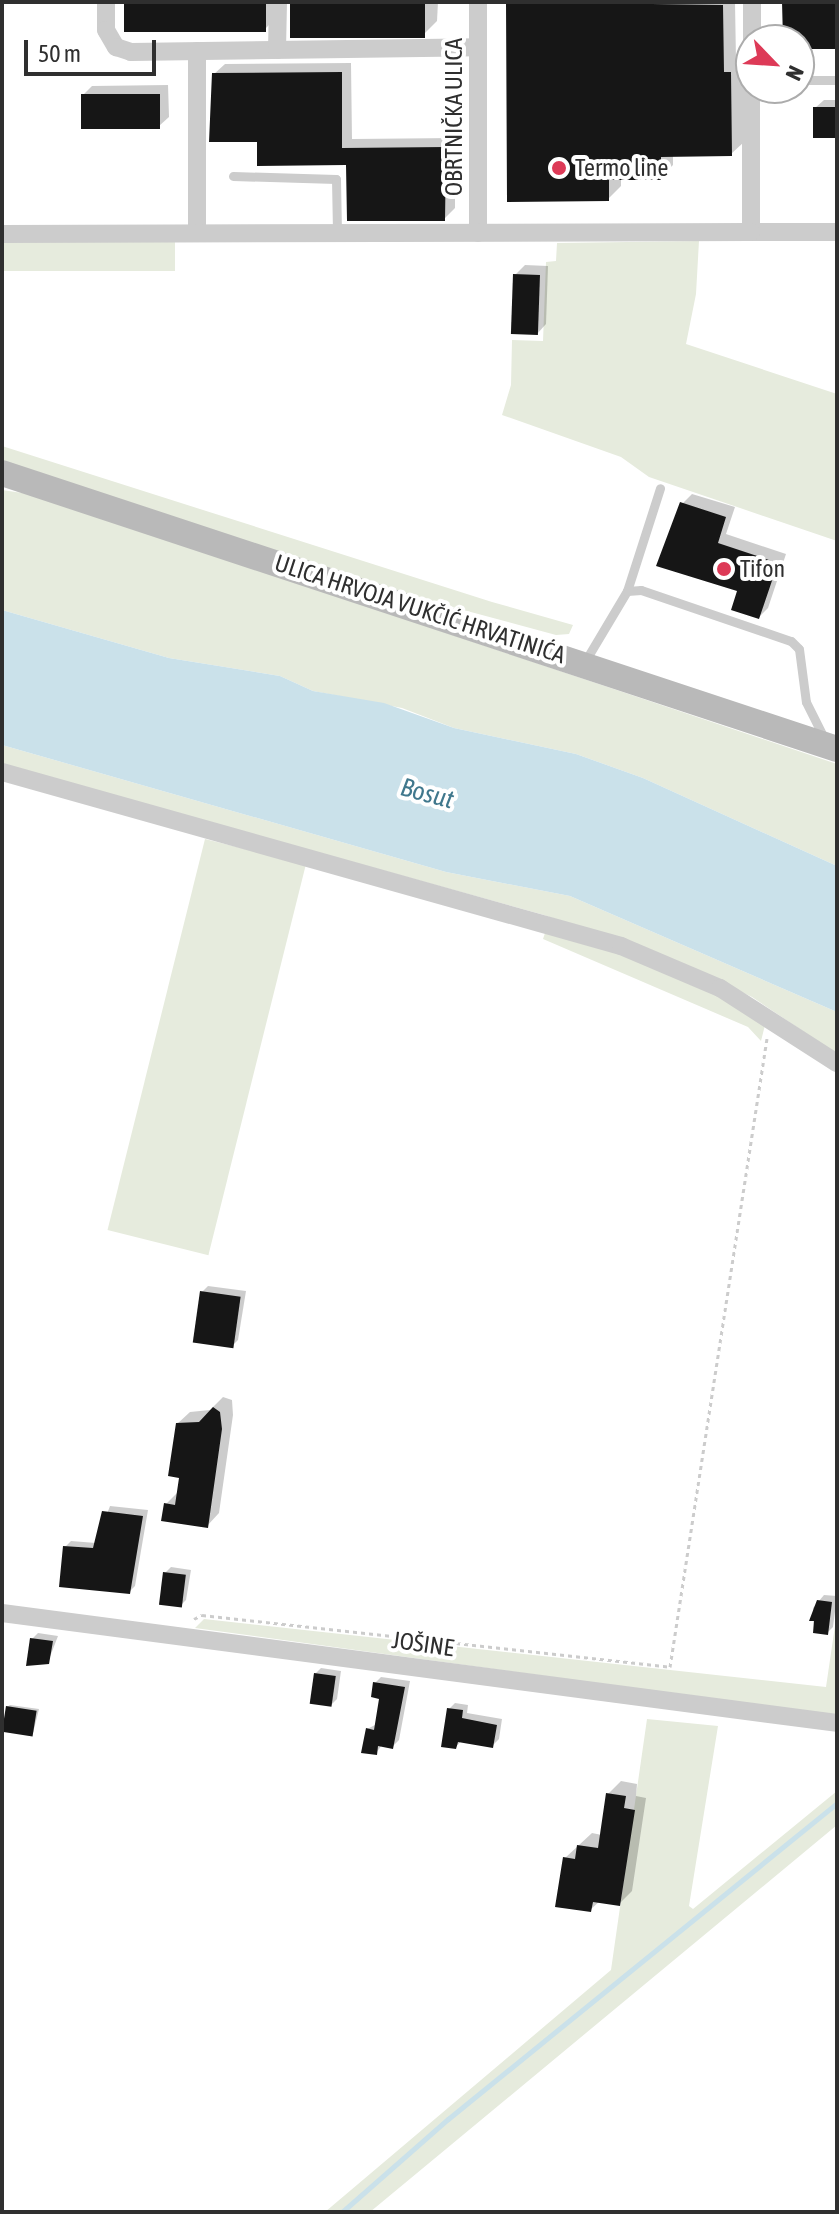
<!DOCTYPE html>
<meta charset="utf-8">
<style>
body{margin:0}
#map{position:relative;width:839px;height:2214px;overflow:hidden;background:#fff;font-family:"Asap Condensed",sans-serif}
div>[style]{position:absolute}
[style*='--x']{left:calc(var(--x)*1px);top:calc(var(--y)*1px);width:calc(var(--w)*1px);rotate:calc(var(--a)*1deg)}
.green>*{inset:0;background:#e6ebdd;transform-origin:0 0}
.water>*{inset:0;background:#cae1ea}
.shadow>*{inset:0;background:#0003}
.stream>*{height:5px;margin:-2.5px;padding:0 2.5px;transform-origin:2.5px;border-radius:2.5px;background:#cae1ea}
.building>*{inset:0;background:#161616;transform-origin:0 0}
.path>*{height:3px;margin-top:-1.5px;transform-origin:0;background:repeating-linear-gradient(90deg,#ccc 0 4px,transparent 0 8px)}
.service>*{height:9px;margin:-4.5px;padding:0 4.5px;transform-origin:4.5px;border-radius:4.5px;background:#ccc}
.minor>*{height:18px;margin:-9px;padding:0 9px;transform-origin:9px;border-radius:9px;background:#ccc}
.secondary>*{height:26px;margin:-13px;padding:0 13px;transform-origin:13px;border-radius:13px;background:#b9b9b9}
.dots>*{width:22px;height:22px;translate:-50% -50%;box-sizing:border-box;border:4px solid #fff;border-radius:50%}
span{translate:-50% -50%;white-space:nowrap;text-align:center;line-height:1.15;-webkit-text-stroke:8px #fff;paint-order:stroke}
.street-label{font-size:24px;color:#2f2f2f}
.poi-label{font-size:24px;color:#2f2f2f}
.left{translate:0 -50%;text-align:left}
.water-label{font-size:26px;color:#40788d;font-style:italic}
.frame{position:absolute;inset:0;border:4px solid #2f2f2f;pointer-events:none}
.north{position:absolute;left:735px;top:24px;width:80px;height:80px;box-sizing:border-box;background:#fff;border:2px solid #acacac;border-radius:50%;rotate:115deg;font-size:22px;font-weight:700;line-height:32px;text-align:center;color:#2f2f2f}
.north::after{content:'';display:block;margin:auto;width:28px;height:36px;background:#dd3a57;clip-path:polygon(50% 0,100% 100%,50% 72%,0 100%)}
.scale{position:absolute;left:24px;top:40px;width:132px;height:36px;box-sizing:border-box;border:4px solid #2f2f2f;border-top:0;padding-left:10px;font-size:24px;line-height:28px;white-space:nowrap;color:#2f2f2f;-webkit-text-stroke:6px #fff;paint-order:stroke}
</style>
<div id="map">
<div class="green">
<div style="clip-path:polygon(699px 241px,696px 294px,686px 344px,837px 394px,837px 541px,649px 477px,621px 457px,502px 415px,511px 385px,512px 340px,543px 341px,546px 262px,556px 261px,557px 243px)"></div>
<div style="left:2px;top:242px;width:173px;height:29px"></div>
<div style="clip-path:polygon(2px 446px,492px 602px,573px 625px,569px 634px,556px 635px,426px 600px,2px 463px)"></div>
<div style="clip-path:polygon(2px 490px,36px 495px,837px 764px,837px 866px,643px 778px,576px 754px,454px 728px,402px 708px,313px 691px,280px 676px,169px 658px,2px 610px)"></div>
<div style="clip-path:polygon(2px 745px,446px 872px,570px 896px,837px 1012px,837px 1054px,752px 997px,675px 960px,544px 915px,2px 765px)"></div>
<div style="left:205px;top:839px;width:104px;height:403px;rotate:14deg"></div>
<div style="clip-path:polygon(547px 927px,694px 981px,766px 1021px,761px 1041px,748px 1027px,543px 939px)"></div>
<div style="clip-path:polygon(837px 1612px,837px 1716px,195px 1628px,204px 1619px,826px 1687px)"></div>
<div style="clip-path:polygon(647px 1719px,718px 1726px,689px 1906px,693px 1909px,837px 1791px,837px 1825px,370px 2212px,325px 2212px,611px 1970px)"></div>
</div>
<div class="water">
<div style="clip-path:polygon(2px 610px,169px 658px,280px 676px,313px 691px,384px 703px,454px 728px,576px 754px,643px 778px,837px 866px,837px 1012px,570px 896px,446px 872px,2px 745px)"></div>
</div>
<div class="shadow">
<div style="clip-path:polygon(126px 2px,278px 2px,277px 17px,265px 29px)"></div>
<div style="clip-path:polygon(291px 2px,438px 2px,437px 21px,424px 34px)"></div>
<div style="clip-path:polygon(508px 2px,735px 2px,736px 60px,743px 60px,744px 142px,731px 154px,673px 155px,673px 165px,660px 178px,621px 178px,621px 186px,608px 199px,509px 200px)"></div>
<div style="clip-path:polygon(351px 63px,352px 139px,455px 138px,455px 208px,444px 219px,348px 163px,259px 140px,214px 74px,225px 64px)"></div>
<div style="clip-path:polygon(168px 85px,169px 117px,159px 126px,83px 95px,92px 86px)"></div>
<div style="clip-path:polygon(824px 100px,837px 100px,837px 136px,815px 108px)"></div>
<div style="clip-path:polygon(525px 265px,548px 266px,546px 324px,537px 334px,515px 275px)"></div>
<div style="clip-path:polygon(692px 494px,735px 507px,726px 534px,786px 554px,768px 608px,759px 617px,682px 504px)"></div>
<div style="clip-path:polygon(208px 1286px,246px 1291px,238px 1340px,232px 1346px,202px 1292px)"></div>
<div style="clip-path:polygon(223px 1397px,232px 1400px,233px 1415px,219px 1513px,207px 1526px,166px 1504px,178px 1492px,181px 1476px,177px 1424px,190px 1412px,210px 1410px)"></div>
<div style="clip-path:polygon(110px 1506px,148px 1510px,135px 1586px,129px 1592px,65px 1547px,71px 1541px,96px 1543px)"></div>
<div style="clip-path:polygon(171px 1567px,191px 1570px,186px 1600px,180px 1606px,165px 1573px)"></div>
<div style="clip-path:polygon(824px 1595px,837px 1596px,833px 1627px,827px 1633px,814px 1631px,813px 1608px)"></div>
<div style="clip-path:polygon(38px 1633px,58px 1636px,48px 1662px,32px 1639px)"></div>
<div style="clip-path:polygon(321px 1668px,341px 1671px,337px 1699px,331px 1705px,315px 1674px)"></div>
<div style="clip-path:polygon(381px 1677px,410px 1681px,399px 1740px,393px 1746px,382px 1745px,376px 1753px,367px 1729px,377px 1724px,381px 1697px,375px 1683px)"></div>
<div style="clip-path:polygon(455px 1703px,468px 1705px,467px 1713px,502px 1719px,499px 1739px,493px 1745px,462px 1740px,456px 1747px,449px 1709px)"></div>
<div style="clip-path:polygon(10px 1705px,39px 1709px,33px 1733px,7px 1707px)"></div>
<div style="clip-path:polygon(621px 1781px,637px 1784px,636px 1796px,646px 1798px,632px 1891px,619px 1904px,600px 1901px,590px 1910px,565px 1858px,592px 1833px,602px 1835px,608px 1794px)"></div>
</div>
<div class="stream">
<div style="--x:342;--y:2212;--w:141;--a:-41.3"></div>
<div style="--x:448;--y:2119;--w:501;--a:-39.09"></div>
</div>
<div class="building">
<div style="left:124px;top:2px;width:142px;height:30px"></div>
<div style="left:290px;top:2px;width:135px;height:36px"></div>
<div style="clip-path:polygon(506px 2px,723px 5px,724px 72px,731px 72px,732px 156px,661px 157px,661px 180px,609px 180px,609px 201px,507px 202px)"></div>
<div style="clip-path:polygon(782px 2px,837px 2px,837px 49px,799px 49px,799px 40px,783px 40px)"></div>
<div style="clip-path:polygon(342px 72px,342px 148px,446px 147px,445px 221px,347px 221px,346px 165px,257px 166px,257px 142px,209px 142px,212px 73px)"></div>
<div style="left:81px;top:94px;width:79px;height:35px"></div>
<div style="left:813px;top:107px;width:24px;height:31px"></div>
<div style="left:513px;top:274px;width:27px;height:60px;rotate:2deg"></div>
<div style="clip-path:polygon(680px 502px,726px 517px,718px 543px,778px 563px,759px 619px,731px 610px,737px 591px,656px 566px)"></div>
<div style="left:200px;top:1291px;width:41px;height:52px;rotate:8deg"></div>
<div style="clip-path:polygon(213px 1407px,220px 1412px,222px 1429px,208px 1528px,161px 1521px,164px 1503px,175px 1505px,179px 1478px,168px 1476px,176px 1423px,199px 1422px)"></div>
<div style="clip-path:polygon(102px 1511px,143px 1516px,130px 1594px,59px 1587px,63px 1546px,93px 1548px)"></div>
<div style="left:163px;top:1572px;width:23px;height:33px;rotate:7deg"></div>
<div style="clip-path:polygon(817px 1600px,832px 1602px,828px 1635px,813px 1633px,814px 1621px,809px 1621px)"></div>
<div style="clip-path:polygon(30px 1638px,53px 1641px,49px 1664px,26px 1666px)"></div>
<div style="left:314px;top:1673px;width:22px;height:31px;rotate:8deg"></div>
<div style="clip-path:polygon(373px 1682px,405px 1687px,393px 1749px,378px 1746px,377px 1755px,361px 1753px,366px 1728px,374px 1730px,379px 1699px,371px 1697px)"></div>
<div style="left:6px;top:1706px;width:31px;height:26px;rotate:9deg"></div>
<div style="clip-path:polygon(447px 1708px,463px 1710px,462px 1718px,497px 1725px,493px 1748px,458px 1742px,456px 1749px,441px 1747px)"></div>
<div style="clip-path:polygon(606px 1793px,626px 1796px,624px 1808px,635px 1810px,620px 1906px,593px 1902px,591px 1912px,555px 1907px,563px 1857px,575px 1859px,577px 1845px,598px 1848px)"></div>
</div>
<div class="path">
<div style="--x:194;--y:1619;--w:9;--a:-27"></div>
<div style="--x:202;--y:1615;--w:471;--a:6.3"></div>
<div style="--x:670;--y:1667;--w:636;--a:-81.23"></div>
</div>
<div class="service">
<div style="--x:799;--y:80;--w:38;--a:0"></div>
<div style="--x:233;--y:176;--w:103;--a:1.7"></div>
<div style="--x:336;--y:179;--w:54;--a:88.9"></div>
<div style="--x:627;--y:591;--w:14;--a:-4"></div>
<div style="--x:641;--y:590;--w:158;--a:18.8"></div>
<div style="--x:791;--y:641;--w:11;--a:45"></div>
<div style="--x:799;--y:649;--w:53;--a:82.5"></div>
<div style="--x:806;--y:702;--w:40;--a:63.4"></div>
<div style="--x:584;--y:663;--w:84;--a:-59.2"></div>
<div style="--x:627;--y:591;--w:108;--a:-72.2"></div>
</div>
<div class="minor">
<div style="--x:106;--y:2;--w:28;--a:90"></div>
<div style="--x:106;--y:30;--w:20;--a:60"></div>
<div style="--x:116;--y:47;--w:16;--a:18"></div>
<div style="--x:131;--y:52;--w:347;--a:-0.8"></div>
<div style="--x:478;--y:2;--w:231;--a:90"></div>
<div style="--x:752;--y:40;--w:38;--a:-90"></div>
<div style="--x:277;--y:50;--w:48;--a:-88.8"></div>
<div style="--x:751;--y:88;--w:144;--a:90"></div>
<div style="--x:751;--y:232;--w:86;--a:0"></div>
<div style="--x:197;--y:233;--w:182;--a:-90"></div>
<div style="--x:2;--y:234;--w:749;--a:-0.15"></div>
<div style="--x:2;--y:772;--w:643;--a:15.7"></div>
<div style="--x:621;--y:946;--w:108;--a:23"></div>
<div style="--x:720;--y:988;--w:139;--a:32.7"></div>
<div style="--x:2;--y:1613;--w:842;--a:7.5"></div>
</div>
<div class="secondary">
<div style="--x:2;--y:473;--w:879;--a:18.29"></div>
</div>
<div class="dots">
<div style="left:559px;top:168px;background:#dd3a57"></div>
<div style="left:724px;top:569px;background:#dd3a57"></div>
</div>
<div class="street-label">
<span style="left:454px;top:117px;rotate:-90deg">OBRTNIČKA ULICA</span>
<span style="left:420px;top:609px;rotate:18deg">ULICA HRVOJA VUKČIĆ HRVATINIĆA</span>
<span style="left:423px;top:1644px;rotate:8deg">JOŠINE</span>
</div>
<div class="poi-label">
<span class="left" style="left:575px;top:168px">Termo line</span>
<span class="left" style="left:740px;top:569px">Tifon</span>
</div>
<div class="water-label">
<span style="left:427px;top:794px;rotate:15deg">Bosut</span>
</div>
<div class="frame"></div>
<div class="north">N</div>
<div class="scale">50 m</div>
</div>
